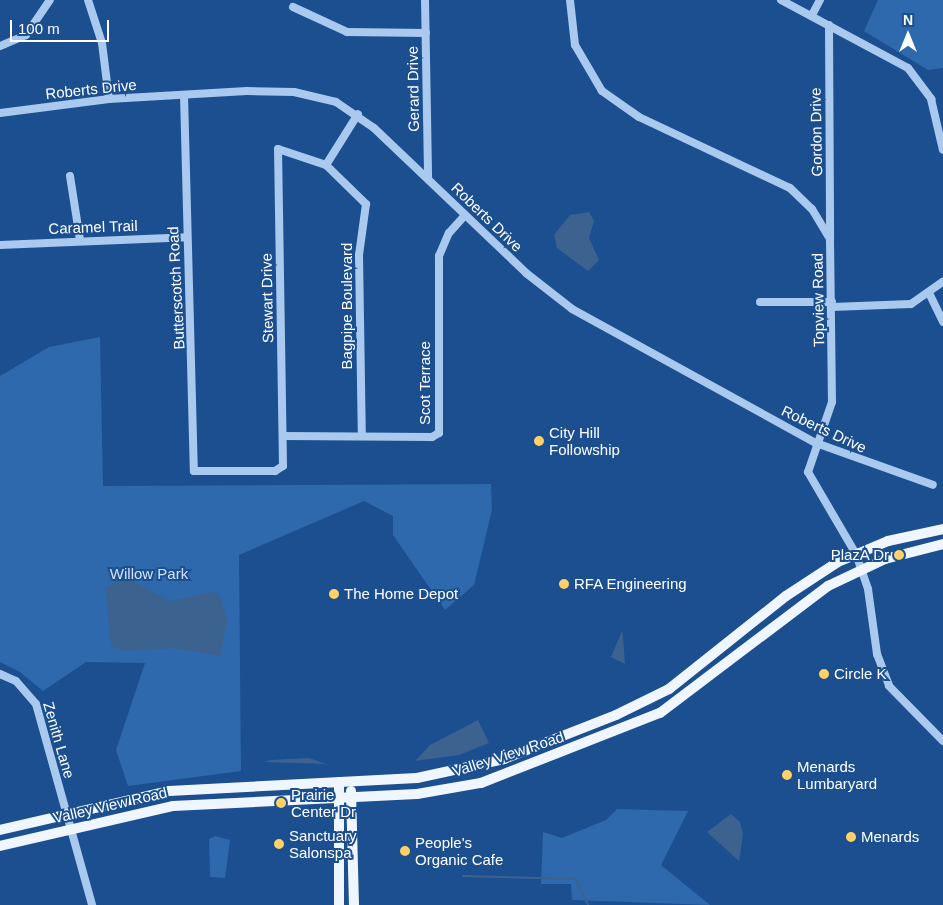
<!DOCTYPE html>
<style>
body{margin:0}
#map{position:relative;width:943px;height:905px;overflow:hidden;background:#1b4f8f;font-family:Helvetica,sans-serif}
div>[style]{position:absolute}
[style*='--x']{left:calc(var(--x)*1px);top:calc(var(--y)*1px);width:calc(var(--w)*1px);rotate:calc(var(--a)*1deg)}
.green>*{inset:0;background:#2e69ad}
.water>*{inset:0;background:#3c6290}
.stream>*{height:2px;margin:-1px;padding:0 1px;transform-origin:1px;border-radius:1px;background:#3c6290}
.minor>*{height:8px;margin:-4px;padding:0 4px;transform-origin:4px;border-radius:4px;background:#a9c9ee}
.major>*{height:10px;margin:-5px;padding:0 5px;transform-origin:5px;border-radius:5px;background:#f0f6ff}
.dots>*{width:14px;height:14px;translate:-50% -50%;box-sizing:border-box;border:2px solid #1b4f8f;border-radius:50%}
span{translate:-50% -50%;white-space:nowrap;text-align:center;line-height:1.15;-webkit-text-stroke:4px #1b4f8f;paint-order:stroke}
.street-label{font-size:15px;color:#fff}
.poi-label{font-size:15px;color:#fff}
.left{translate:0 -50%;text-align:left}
.right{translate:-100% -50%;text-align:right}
.park-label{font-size:15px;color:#cfe3fa}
.north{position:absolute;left:883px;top:10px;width:50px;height:50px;-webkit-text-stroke:4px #1b4f8f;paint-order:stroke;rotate:0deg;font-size:14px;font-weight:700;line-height:20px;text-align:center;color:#fff}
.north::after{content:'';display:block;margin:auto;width:18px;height:22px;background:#fff;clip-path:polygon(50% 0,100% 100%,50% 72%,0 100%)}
.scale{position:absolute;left:10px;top:20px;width:99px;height:22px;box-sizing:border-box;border:2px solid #fff;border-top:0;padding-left:6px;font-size:15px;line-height:18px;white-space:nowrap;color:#fff;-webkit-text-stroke:4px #1b4f8f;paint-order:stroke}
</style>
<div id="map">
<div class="green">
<div style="clip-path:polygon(878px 0,943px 0,943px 68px,928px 70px,864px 31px)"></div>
<div style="clip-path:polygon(100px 337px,103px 486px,491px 484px,492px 510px,474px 585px,445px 610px,393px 535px,393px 516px,364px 501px,239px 555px,241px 771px,128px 786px,116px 750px,145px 663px,86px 662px,43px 691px,20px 672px,0 662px,0 376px,49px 347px)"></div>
<div style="clip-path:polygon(617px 809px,688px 811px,661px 865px,710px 905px,572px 900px,571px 884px,541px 884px,543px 832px,562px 838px,606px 820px)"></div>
<div style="clip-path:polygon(215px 836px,230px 840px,225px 878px,210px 877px,209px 839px)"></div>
</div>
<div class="water">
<div style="clip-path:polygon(589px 212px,594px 221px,589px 238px,599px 260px,588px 271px,557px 248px,554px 235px,570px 215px)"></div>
<div style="clip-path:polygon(125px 577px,170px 601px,213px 592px,219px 594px,227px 618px,221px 656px,173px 648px,125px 651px,111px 646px,105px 588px)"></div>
<div style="clip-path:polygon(622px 631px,623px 637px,625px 664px,611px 657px)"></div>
<div style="clip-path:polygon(478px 720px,489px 743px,459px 755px,415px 761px,430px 745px)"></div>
<div style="clip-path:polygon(309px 758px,326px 764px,264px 762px,271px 760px)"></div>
<div style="clip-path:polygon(731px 814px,740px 822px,743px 834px,739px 861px,707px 832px)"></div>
</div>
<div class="stream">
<div style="--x:463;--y:876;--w:112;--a:1.5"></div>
<div style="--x:575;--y:879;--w:29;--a:63"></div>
</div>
<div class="minor">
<div style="--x:88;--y:0;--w:45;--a:72"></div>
<div style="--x:102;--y:43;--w:56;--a:82.9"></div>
<div style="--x:425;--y:0;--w:178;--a:89"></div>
<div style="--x:570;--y:0;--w:45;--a:83.7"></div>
<div style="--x:575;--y:45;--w:53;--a:59.6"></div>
<div style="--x:602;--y:91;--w:45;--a:35.1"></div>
<div style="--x:639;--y:117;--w:167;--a:25.2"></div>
<div style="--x:790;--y:188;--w:30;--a:44"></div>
<div style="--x:812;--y:209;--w:35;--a:59"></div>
<div style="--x:830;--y:239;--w:163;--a:89.3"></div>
<div style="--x:832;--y:402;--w:74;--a:108.9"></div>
<div style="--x:808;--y:472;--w:95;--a:59.7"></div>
<div style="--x:856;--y:554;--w:37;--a:71"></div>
<div style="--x:868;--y:589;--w:66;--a:82.1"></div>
<div style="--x:877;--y:654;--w:34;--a:69"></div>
<div style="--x:889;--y:686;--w:77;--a:45.5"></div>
<div style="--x:781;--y:0;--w:144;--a:28.2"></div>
<div style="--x:908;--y:68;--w:39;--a:53"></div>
<div style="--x:931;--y:99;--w:52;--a:76.8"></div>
<div style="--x:293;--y:7;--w:60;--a:24.8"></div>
<div style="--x:347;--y:32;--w:79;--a:0.7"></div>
<div style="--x:812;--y:15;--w:17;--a:-62"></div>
<div style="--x:829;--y:25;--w:213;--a:89.7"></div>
<div style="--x:0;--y:46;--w:28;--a:-23"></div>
<div style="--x:26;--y:35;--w:42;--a:-55.6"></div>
<div style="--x:184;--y:95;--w:376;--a:88.5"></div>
<div style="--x:194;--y:471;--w:81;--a:0"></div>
<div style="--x:275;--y:471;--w:9;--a:-32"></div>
<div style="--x:283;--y:466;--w:317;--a:-90.9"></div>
<div style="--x:278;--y:149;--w:51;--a:18.4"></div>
<div style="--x:326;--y:165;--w:56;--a:44.3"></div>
<div style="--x:366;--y:204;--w:51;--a:97.8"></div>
<div style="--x:359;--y:255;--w:181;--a:89.1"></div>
<div style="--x:0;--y:113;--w:110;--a:-7.3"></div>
<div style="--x:109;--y:99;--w:138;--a:-3.3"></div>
<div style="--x:247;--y:91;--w:47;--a:1.2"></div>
<div style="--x:294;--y:92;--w:43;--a:13.4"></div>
<div style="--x:336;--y:102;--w:46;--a:34.4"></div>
<div style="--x:374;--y:128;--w:210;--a:43.6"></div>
<div style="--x:526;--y:273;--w:58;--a:38"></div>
<div style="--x:572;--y:309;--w:278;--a:28.8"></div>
<div style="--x:816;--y:443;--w:124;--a:19.7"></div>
<div style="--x:326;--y:165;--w:60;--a:-57.9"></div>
<div style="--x:70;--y:176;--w:65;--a:81.1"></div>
<div style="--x:0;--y:245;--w:187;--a:-2.4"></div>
<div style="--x:930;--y:295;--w:30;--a:64"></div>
<div style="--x:760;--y:302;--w:72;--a:0"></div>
<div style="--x:832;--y:307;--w:79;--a:-2.2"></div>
<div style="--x:911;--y:304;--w:39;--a:-35"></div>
<div style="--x:283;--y:436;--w:149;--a:0.4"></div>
<div style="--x:432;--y:437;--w:8;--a:-30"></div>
<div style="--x:439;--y:433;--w:177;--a:-90"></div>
<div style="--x:439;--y:256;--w:25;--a:-67"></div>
<div style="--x:449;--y:233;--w:24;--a:-48"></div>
<div style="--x:0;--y:674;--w:17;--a:24"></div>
<div style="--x:16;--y:681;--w:30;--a:49"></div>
<div style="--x:36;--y:704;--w:209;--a:74.4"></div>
</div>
<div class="major">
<div style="--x:339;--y:782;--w:123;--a:90"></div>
<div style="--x:351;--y:791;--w:114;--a:88.5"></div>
<div style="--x:0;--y:830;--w:173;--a:-13"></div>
<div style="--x:169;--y:791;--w:248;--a:-3"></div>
<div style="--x:417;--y:778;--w:89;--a:-12.3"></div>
<div style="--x:504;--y:759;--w:120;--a:-21.4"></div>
<div style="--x:616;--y:715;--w:59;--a:-26.1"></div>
<div style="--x:669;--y:689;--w:149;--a:-38.5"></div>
<div style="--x:786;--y:596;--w:62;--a:-33.2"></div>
<div style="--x:838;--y:562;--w:54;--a:-22.8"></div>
<div style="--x:888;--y:541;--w:56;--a:-12.3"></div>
<div style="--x:0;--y:846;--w:178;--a:-13"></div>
<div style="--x:173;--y:806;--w:244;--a:-2.8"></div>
<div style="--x:417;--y:794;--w:65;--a:-9.8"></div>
<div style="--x:481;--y:783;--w:192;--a:-21.4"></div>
<div style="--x:660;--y:713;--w:211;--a:-37.1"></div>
<div style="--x:828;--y:586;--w:63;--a:-25.3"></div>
<div style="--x:885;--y:559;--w:60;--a:-14.5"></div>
</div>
<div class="dots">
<div style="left:539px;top:441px;background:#ffd166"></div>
<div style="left:899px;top:555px;background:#ffd166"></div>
<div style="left:564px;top:584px;background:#ffd166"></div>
<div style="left:334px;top:594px;background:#ffd166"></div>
<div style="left:824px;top:674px;background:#ffd166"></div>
<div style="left:787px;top:775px;background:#ffd166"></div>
<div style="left:281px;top:803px;background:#ffd166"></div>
<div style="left:851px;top:837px;background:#ffd166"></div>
<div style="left:279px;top:844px;background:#ffd166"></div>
<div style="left:405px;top:851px;background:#ffd166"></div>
</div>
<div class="street-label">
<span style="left:91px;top:89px;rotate:-6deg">Roberts Drive</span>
<span style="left:413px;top:89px;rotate:-91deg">Gerard Drive</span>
<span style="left:816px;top:132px;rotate:-91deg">Gordon Drive</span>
<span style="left:487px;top:217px;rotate:44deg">Roberts Drive</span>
<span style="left:93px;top:227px;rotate:-2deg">Caramel Trail</span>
<span style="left:176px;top:288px;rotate:-93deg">Butterscotch Road</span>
<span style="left:267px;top:298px;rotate:-91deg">Stewart Drive</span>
<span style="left:818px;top:300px;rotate:-91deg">Topview Road</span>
<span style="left:347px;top:306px;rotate:-90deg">Bagpipe Boulevard</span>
<span style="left:425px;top:383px;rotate:-90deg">Scot Terrace</span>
<span style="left:824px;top:429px;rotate:25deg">Roberts Drive</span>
<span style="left:59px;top:740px;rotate:74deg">Zenith Lane</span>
<span style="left:508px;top:754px;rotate:-18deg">Valley View Road</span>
<span style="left:110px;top:805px;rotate:-13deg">Valley View Road</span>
</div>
<div class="poi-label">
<span class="left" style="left:549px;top:441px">City Hill<br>Followship</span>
<span class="right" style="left:889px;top:555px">PlazA Dr</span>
<span class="left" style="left:574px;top:584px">RFA Engineering</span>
<span class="left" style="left:344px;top:594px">The Home Depot</span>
<span class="left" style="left:834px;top:674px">Circle K</span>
<span class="left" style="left:797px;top:775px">Menards<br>Lumbaryard</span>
<span class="left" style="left:291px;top:803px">Prairie<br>Center Dr</span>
<span class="left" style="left:289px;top:844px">Sanctuary<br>Salonspa</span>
<span class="left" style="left:861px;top:837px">Menards</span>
<span class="left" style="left:415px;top:851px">People's<br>Organic Cafe</span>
</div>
<div class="park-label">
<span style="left:149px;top:574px">Willow Park</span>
</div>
<div class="north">N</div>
<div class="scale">100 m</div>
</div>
